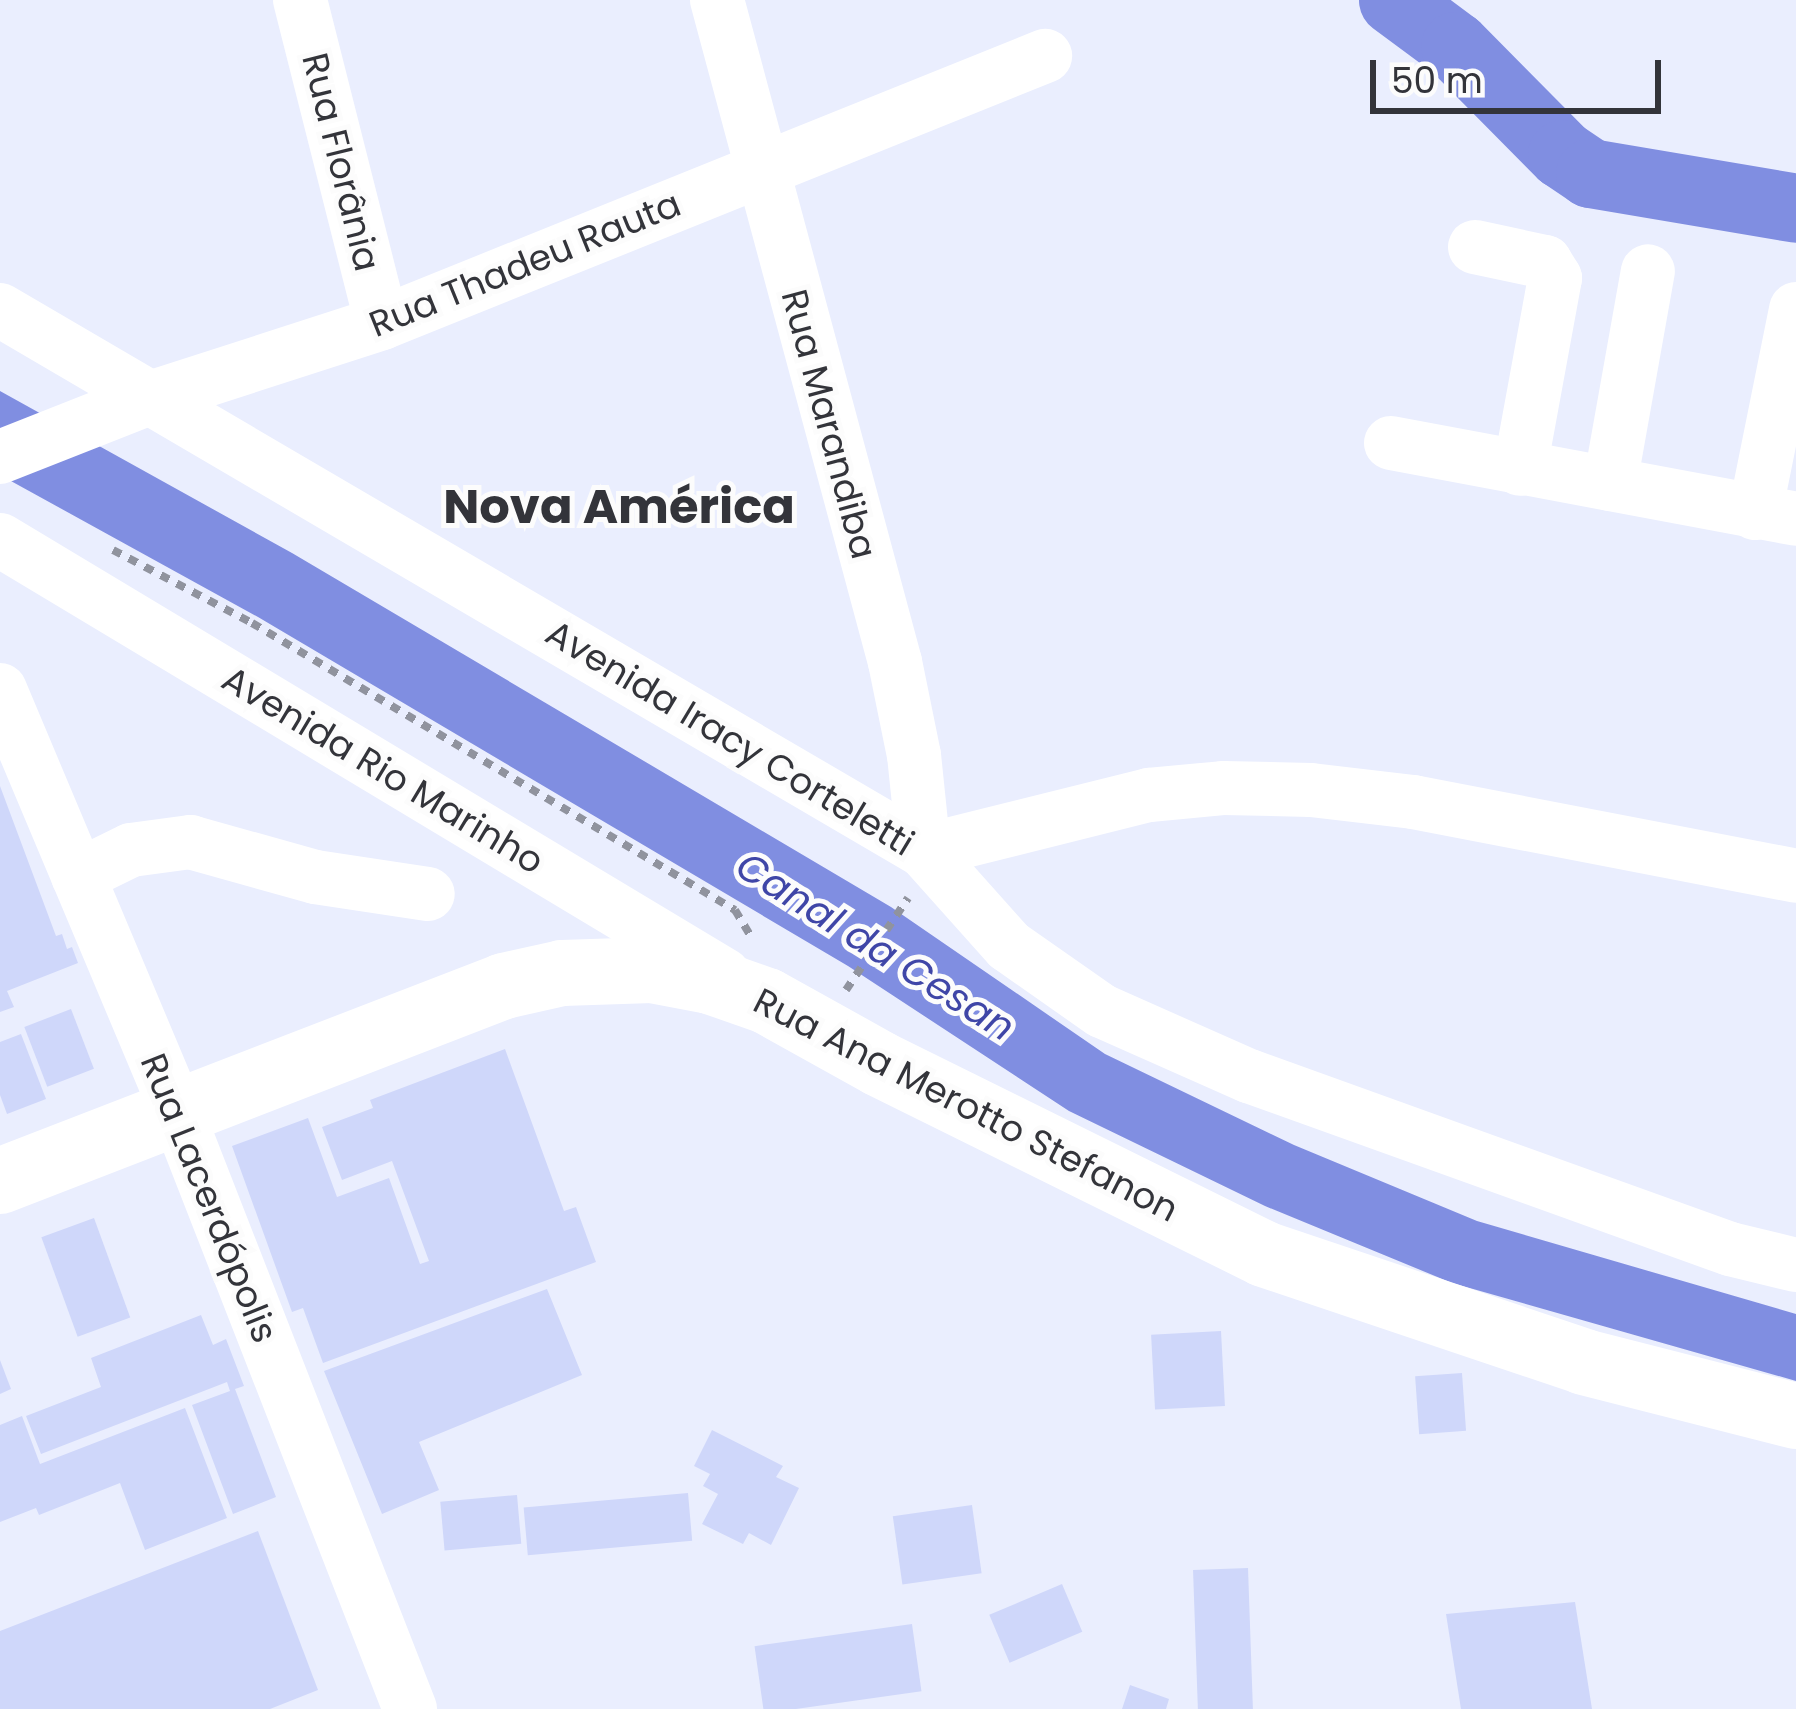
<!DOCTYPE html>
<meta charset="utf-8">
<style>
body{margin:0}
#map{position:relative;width:1796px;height:1709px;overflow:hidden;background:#eaeefe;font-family:Poppins,sans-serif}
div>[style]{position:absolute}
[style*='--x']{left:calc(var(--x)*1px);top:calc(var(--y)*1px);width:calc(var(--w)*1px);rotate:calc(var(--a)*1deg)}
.water>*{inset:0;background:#808ee1}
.river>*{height:69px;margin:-34.5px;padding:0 34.5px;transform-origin:34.5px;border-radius:34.5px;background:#808ee1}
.building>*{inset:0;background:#cfd7fa;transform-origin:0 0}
.path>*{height:8px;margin-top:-4px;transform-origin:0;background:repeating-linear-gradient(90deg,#90939e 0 9px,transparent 0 18px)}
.minor>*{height:54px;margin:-27px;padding:0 27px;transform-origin:27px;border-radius:27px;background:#fff}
.major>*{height:66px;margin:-33px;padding:0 33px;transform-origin:33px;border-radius:33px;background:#fff}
span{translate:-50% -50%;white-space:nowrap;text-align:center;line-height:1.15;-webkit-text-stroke:10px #fcfcfc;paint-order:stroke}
.street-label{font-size:36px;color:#33343a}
.water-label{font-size:39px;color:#3f46a7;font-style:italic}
.district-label{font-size:48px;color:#33343a;font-weight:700}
.scale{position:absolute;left:1370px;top:60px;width:291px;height:54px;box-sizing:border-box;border:6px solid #33343a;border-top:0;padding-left:15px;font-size:36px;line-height:42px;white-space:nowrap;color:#33343a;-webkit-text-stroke:9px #fcfcfc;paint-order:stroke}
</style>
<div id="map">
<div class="water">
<div style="clip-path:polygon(0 391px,292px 553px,891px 907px,1105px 1054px,1294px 1145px,1477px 1221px,1796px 1314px,1796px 1381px,1452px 1283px,1265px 1206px,1069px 1111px,848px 966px,258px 617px,0 475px)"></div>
</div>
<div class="river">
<div style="--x:1393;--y:0;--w:77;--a:36.6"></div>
<div style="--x:1455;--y:46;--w:152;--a:45.3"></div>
<div style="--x:1562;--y:154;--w:34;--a:34"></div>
<div style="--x:1590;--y:173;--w:209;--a:9.6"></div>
</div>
<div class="building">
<div style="clip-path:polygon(0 786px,56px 936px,62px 934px,67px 949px,72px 947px,78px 963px,7px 991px,14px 1007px,0 1012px)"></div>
<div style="left:71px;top:1009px;width:64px;height:50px;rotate:69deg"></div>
<div style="clip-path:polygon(21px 1034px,46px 1099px,7px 1114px,0 1095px,0 1042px)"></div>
<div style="clip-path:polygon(505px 1049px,564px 1211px,576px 1207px,596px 1262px,323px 1363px,303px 1308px,292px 1312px,232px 1146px,308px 1118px,337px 1197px,389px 1178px,420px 1264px,429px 1261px,392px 1161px,342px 1180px,322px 1127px,373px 1108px,370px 1100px)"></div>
<div style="left:94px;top:1218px;width:106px;height:56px;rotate:70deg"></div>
<div style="clip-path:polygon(547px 1289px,582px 1375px,419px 1442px,439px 1490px,382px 1514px,324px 1371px)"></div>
<div style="clip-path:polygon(201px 1315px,213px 1345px,226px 1339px,244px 1386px,235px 1389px,276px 1497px,233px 1514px,192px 1405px,230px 1391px,227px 1382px,41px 1454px,26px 1416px,101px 1387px,91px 1358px)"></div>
<div style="left:1221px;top:1331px;width:75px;height:70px;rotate:87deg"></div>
<div style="clip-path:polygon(0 1360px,11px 1389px,0 1394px)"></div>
<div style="left:1462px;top:1373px;width:58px;height:47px;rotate:86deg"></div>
<div style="clip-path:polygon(185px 1408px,227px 1518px,145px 1550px,120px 1483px,39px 1515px,36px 1508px,0 1522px,0 1425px,22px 1416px,40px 1464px)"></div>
<div style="clip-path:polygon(712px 1430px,783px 1466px,776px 1477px,799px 1488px,771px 1545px,749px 1533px,743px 1544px,702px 1524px,718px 1494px,703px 1486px,710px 1474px,694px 1466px)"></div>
<div style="left:688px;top:1493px;width:48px;height:165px;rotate:85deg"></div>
<div style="left:517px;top:1495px;width:49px;height:77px;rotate:85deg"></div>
<div style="left:972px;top:1505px;width:69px;height:80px;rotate:82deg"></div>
<div style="clip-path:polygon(258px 1531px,318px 1690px,270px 1709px,0 1709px,0 1631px)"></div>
<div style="left:1248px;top:1568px;width:141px;height:55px;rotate:88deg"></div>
<div style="left:1062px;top:1584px;width:52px;height:79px;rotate:67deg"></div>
<div style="clip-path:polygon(1575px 1602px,1592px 1709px,1461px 1709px,1446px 1614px)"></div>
<div style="left:912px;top:1624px;width:68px;height:159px;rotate:82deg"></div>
<div style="clip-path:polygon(1130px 1685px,1169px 1699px,1166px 1709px,1122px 1709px)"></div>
</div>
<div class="path">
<div style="--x:113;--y:550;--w:157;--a:27.7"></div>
<div style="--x:252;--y:623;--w:562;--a:30.72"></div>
<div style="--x:735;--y:910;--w:33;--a:59"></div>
<div style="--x:846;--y:990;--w:111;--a:-56"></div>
</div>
<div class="minor">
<div style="--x:300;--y:0;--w:333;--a:75.8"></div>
<div style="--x:717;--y:0;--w:686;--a:74.95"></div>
<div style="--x:895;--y:662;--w:95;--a:78.5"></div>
<div style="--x:914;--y:755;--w:97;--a:84.1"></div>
<div style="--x:1475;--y:247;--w:72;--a:12.1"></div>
<div style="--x:1545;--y:262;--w:19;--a:58"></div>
<div style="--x:1555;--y:278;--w:194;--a:100.4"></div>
<div style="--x:0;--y:310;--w:1071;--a:30.35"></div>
<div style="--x:924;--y:851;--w:127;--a:48.2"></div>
<div style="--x:1009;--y:946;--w:113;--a:35"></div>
<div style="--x:1102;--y:1011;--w:161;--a:23.9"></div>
<div style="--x:1249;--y:1076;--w:511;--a:19.78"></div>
<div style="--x:1730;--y:1249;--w:68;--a:13.6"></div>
<div style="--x:1391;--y:443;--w:412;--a:10.6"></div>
<div style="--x:0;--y:457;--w:161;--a:-21.5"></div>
<div style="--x:150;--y:398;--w:244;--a:-17.9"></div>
<div style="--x:382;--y:323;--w:715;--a:-21.94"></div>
<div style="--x:1610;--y:484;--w:216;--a:-79.9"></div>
<div style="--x:1755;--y:513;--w:208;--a:-78.6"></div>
<div style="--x:0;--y:540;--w:845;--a:31"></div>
<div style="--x:0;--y:690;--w:458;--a:67.2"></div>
<div style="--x:177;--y:1112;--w:641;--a:68.68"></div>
<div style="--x:924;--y:851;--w:232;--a:-14"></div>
<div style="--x:1149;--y:795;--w:74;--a:-5.4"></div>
<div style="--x:1223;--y:788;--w:88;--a:1.3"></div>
<div style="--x:1311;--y:790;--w:103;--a:6.7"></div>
<div style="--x:1413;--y:802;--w:390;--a:10.9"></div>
<div style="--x:78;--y:876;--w:59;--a:-26.1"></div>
<div style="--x:131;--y:850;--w:60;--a:-7.7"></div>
<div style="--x:190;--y:842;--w:130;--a:15.6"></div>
<div style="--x:315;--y:877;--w:114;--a:8.6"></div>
</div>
<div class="major">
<div style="--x:0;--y:1181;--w:540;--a:-21.15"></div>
<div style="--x:504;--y:986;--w:59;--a:-12.6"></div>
<div style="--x:562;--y:973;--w:90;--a:-1.9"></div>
<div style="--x:652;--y:970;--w:59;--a:10.7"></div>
<div style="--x:710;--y:981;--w:60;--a:19.3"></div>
<div style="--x:767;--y:1001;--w:129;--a:29.1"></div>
<div style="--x:880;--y:1064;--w:428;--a:26.3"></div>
<div style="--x:1264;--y:1254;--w:338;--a:18.6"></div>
<div style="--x:1584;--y:1362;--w:219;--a:14.3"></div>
</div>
<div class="street-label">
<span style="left:341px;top:162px;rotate:76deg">Rua Florânia</span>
<span style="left:525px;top:264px;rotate:-22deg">Rua Thadeu Rauta</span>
<span style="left:829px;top:424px;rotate:75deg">Rua Marandiba</span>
<span style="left:730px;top:738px;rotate:31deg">Avenida Iracy Corteletti</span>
<span style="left:383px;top:770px;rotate:31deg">Avenida Rio Marinho</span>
<span style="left:966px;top:1105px;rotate:27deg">Rua Ana Merotto Stefanon</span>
<span style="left:209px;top:1198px;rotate:68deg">Rua Lacerdópolis</span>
</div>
<div class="water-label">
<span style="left:875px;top:947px;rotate:32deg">Canal da Cesan</span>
</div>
<div class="district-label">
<span style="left:619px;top:507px">Nova América</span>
</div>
<div class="scale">50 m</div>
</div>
